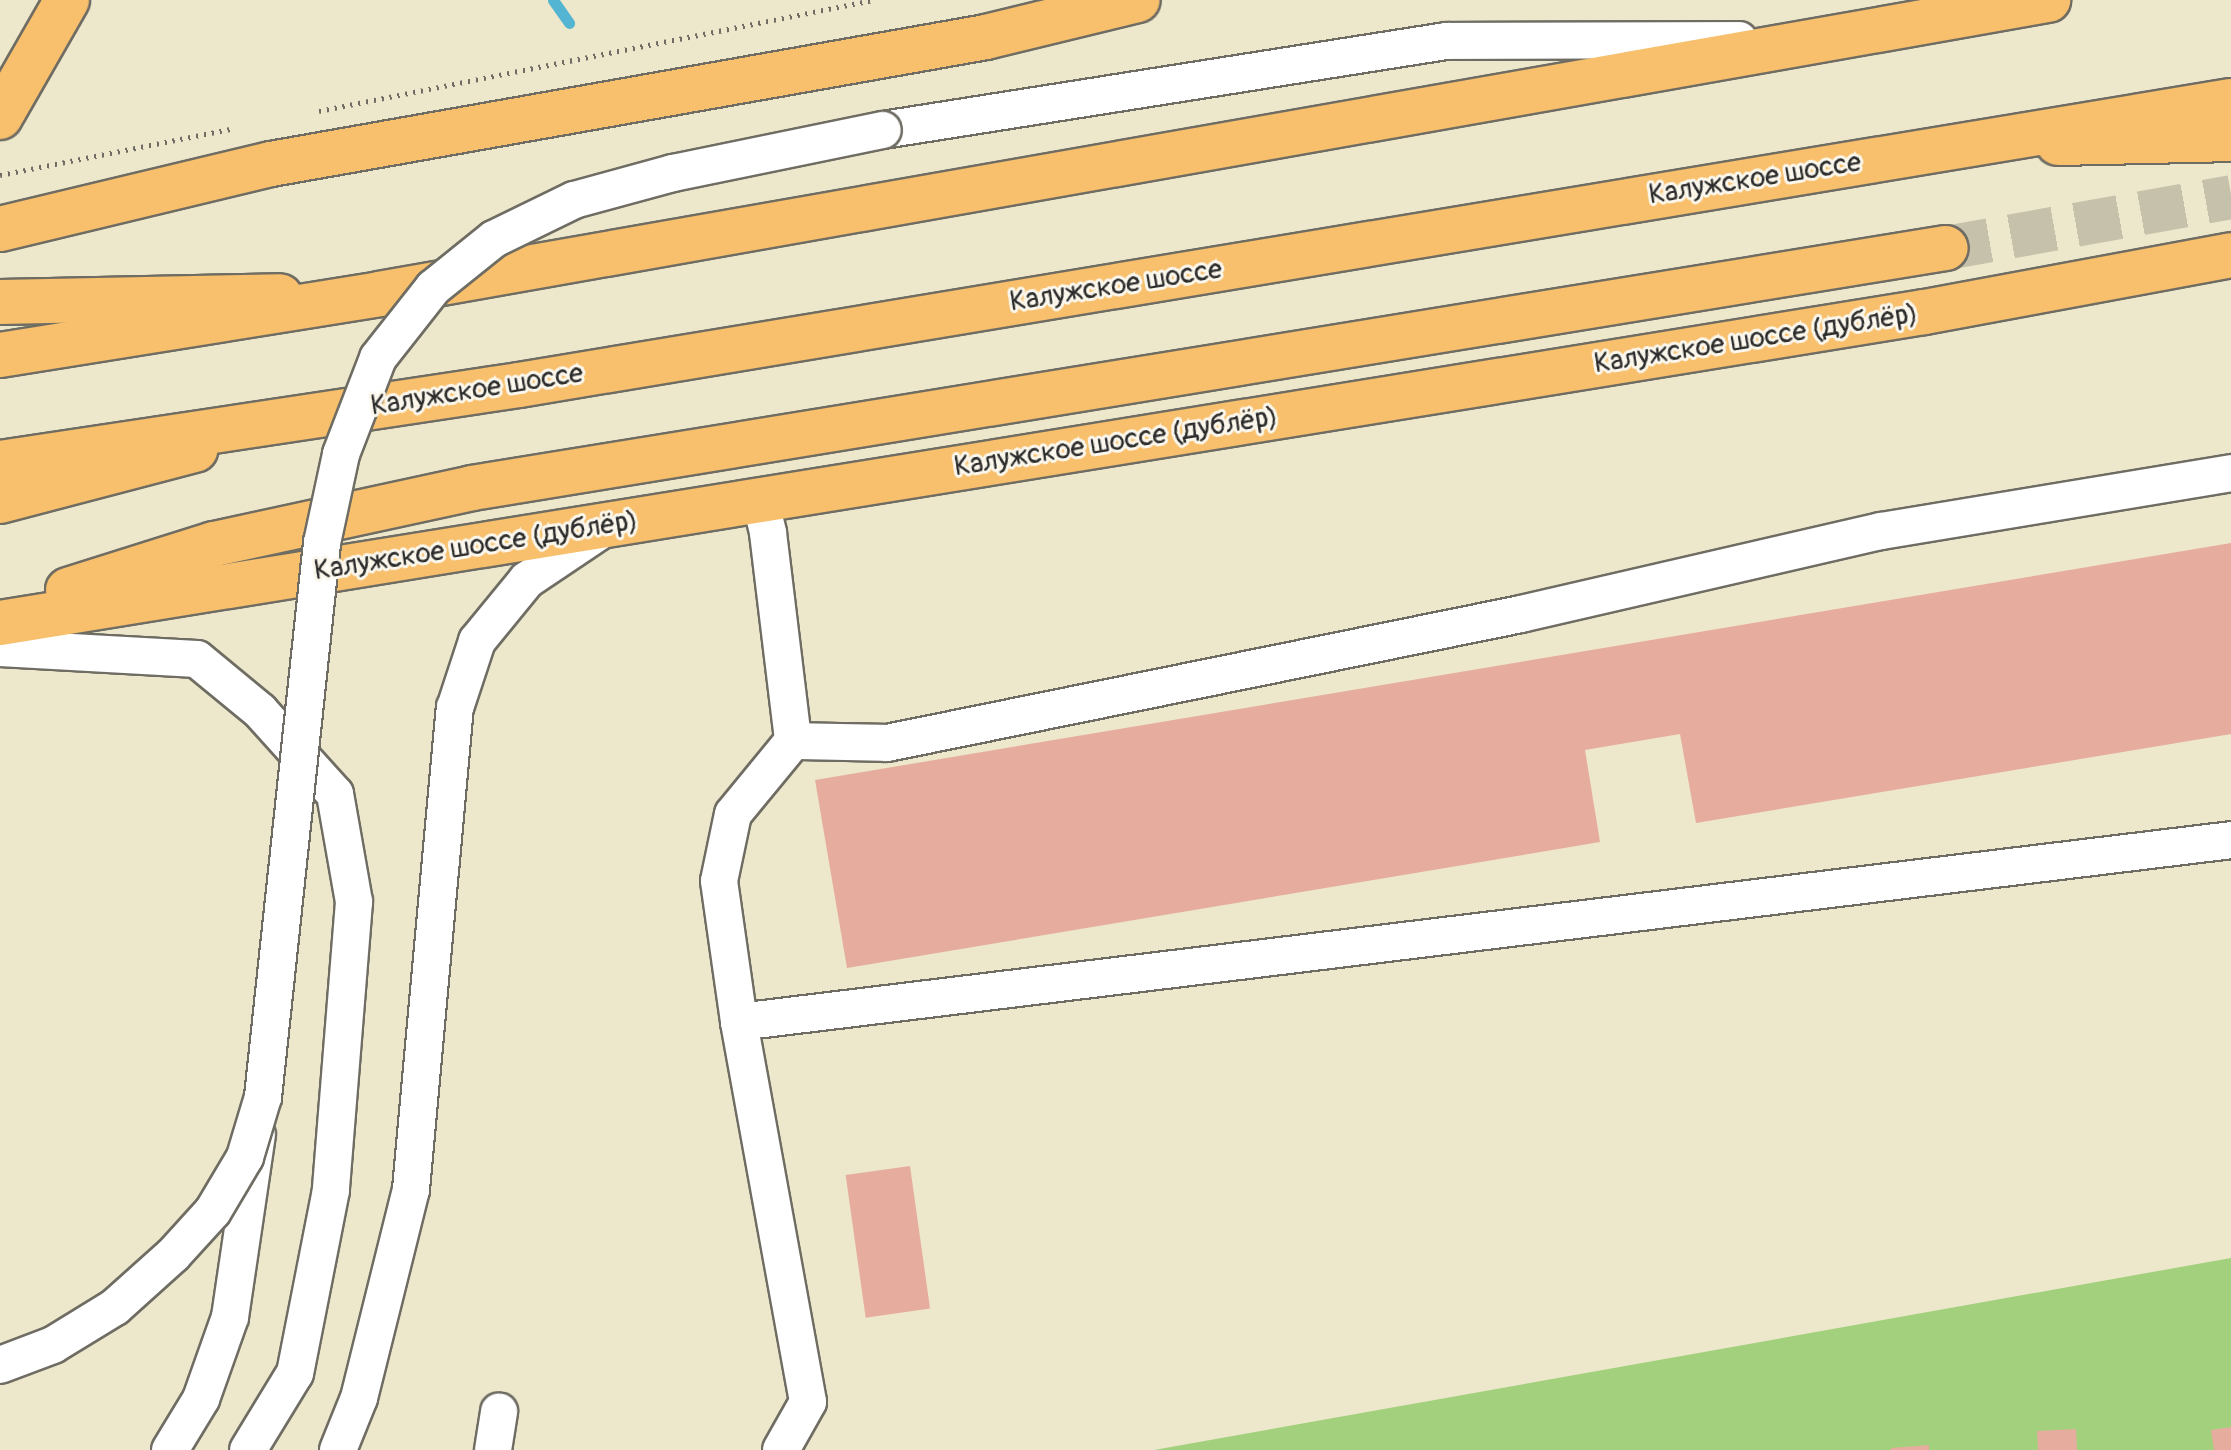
<!DOCTYPE html>
<meta charset="utf-8">
<style>
body{margin:0}
#map{position:relative;width:2231px;height:1450px;overflow:hidden;background:#ede7cb;font-family:Pangolin,sans-serif}
div>[style]{position:absolute}
[style*='--x']{left:calc(var(--x)*1px);top:calc(var(--y)*1px);width:calc(var(--w)*1px);rotate:calc(var(--a)*1deg)}
.green>*{inset:0;background:#a2d07d}
.stream>*{height:11px;margin:-5.5px;padding:0 5.5px;transform-origin:5.5px;border-radius:5.5px;background:#54b5d2}
.building>*{inset:0;background:#e6ad9e;transform-origin:0 0}
.major-tunnel>*{height:44px;margin-top:-22px;transform-origin:0;background:repeating-linear-gradient(90deg,#c6c1ab 0 44px,transparent 0 66px)}
.path>*{height:5px;margin-top:-2.5px;transform-origin:0;background:repeating-linear-gradient(90deg,#6f6d63 0 2px,transparent 0 8px)}
.roads{filter:drop-shadow(2px 0 #6f6d63) drop-shadow(-2px 0 #6f6d63) drop-shadow(0 2px #6f6d63) drop-shadow(0 -2px #6f6d63)}
.minor>*{height:36px;margin:-18px;padding:0 18px;transform-origin:18px;border-radius:18px;background:#fff}
.major>*{height:44px;margin:-22px;padding:0 22px;transform-origin:22px;border-radius:22px;background:#f8bf6c}
.highway>*{height:44px;margin:-22px;padding:0 22px;transform-origin:22px;border-radius:22px;background:#f8bf6c}
.bridges{filter:drop-shadow(2px 0 #6f6d63) drop-shadow(-2px 0 #6f6d63) drop-shadow(0 2px #6f6d63) drop-shadow(0 -2px #6f6d63)}
.minor-bridge>*{height:36px;margin:-18px;padding:0 18px;transform-origin:18px;border-radius:18px;background:#fff}
span{translate:-50% -50%;white-space:nowrap;text-align:center;line-height:1.15;-webkit-text-stroke:6px #fbf7ec;paint-order:stroke}
.street-label{font-size:28px;color:#2b2b2b}
</style>
<div id="map">
<div class="green">
<div style="clip-path:polygon(2231px 1258px,2231px 1450px,1154px 1450px)"></div>
</div>
<div class="stream">
<div style="--x:553;--y:0;--w:28;--a:55"></div>
</div>
<div class="building">
<div style="clip-path:polygon(2231px 543px,2231px 734px,1696px 823px,1680px 734px,1585px 750px,1600px 842px,847px 968px,815px 780px)"></div>
<div style="left:910px;top:1166px;width:144px;height:65px;rotate:82deg"></div>
<div style="clip-path:polygon(2231px 1427px,2231px 1450px,2214px 1450px,2211px 1430px)"></div>
<div style="left:2076px;top:1429px;width:21px;height:39px;rotate:87deg"></div>
<div style="clip-path:polygon(1929px 1445px,1929px 1450px,1891px 1450px,1891px 1448px)"></div>
</div>
<div class="major-tunnel">
<div style="--x:1946;--y:248;--w:290;--a:-10.1"></div>
</div>
<div class="path">
<div style="--x:319;--y:111;--w:565;--a:-11.33"></div>
<div style="--x:0;--y:175;--w:235;--a:-11.3"></div>
</div>
<div class="roads">
<div class="minor">
<div style="--x:883;--y:130;--w:570;--a:-8.98"></div>
<div style="--x:1446;--y:41;--w:293;--a:-0.2"></div>
<div style="--x:760;--y:500;--w:34;--a:76"></div>
<div style="--x:768;--y:533;--w:209;--a:83.1"></div>
<div style="--x:793;--y:741;--w:94;--a:129.4"></div>
<div style="--x:733;--y:814;--w:68;--a:101.8"></div>
<div style="--x:719;--y:881;--w:142;--a:81.9"></div>
<div style="--x:739;--y:1022;--w:386;--a:79.7"></div>
<div style="--x:808;--y:1402;--w:55;--a:119.4"></div>
<div style="--x:0;--y:648;--w:197;--a:3.2"></div>
<div style="--x:197;--y:659;--w:82;--a:39.5"></div>
<div style="--x:260;--y:711;--w:112;--a:47.9"></div>
<div style="--x:335;--y:794;--w:110;--a:80"></div>
<div style="--x:354;--y:902;--w:289;--a:94.6"></div>
<div style="--x:331;--y:1190;--w:187;--a:101.1"></div>
<div style="--x:295;--y:1373;--w:90;--a:121.4"></div>
<div style="--x:793;--y:741;--w:94;--a:1.2"></div>
<div style="--x:887;--y:743;--w:647;--a:-11.5"></div>
<div style="--x:1521;--y:614;--w:369;--a:-13"></div>
<div style="--x:1881;--y:531;--w:355;--a:-9.4"></div>
<div style="--x:739;--y:1022;--w:1503;--a:-6.95"></div>
<div style="--x:170;--y:1450;--w:60;--a:-58.7"></div>
<div style="--x:201;--y:1399;--w:87;--a:-70.5"></div>
<div style="--x:230;--y:1317;--w:184;--a:-81.6"></div>
<div style="--x:338;--y:1450;--w:56;--a:-68"></div>
<div style="--x:359;--y:1398;--w:215;--a:-76"></div>
<div style="--x:411;--y:1189;--w:483;--a:-84.8"></div>
<div style="--x:455;--y:708;--w:71;--a:-71.8"></div>
<div style="--x:477;--y:641;--w:79;--a:-50.7"></div>
<div style="--x:527;--y:580;--w:95;--a:-33.9"></div>
<div style="--x:493;--y:1450;--w:39;--a:-81"></div>
</div>
<div class="major">
<div style="--x:0;--y:117;--w:135;--a:-60.2"></div>
<div style="--x:2058;--y:143;--w:173;--a:-1.3"></div>
<div style="--x:0;--y:229;--w:279;--a:-13.5"></div>
<div style="--x:271;--y:164;--w:726;--a:-10.07"></div>
<div style="--x:986;--y:37;--w:156;--a:-13.7"></div>
<div style="--x:0;--y:302;--w:280;--a:-1.2"></div>
<div style="--x:0;--y:501;--w:202;--a:-14.7"></div>
<div style="--x:68;--y:590;--w:153;--a:-17.5"></div>
<div style="--x:214;--y:544;--w:264;--a:-12.2"></div>
<div style="--x:472;--y:488;--w:1493;--a:-9.25"></div>
<div style="--x:0;--y:623;--w:1949;--a:-9.18"></div>
<div style="--x:1924;--y:312;--w:312;--a:-10.5"></div>
</div>
<div class="highway">
<div style="--x:0;--y:355;--w:384;--a:-9.1"></div>
<div style="--x:379;--y:294;--w:1695;--a:-9.99"></div>
<div style="--x:0;--y:463;--w:525;--a:-8.55"></div>
<div style="--x:519;--y:385;--w:1735;--a:-9.42"></div>
</div>
</div>
<div class="bridges">
<div class="minor-bridge">
<div style="--x:0;--y:1365;--w:57;--a:-20.7"></div>
<div style="--x:53;--y:1345;--w:73;--a:-31.5"></div>
<div style="--x:115;--y:1307;--w:78;--a:-41.9"></div>
<div style="--x:173;--y:1255;--w:59;--a:-47.7"></div>
<div style="--x:213;--y:1211;--w:63;--a:-59.3"></div>
<div style="--x:245;--y:1157;--w:63;--a:-73.3"></div>
<div style="--x:263;--y:1097;--w:557;--a:-83.92"></div>
<div style="--x:322;--y:543;--w:91;--a:-77.9"></div>
<div style="--x:341;--y:454;--w:103;--a:-68.9"></div>
<div style="--x:378;--y:358;--w:89;--a:-51.8"></div>
<div style="--x:433;--y:288;--w:78;--a:-38.8"></div>
<div style="--x:494;--y:239;--w:89;--a:-26"></div>
<div style="--x:574;--y:200;--w:103;--a:-15.3"></div>
<div style="--x:673;--y:173;--w:214;--a:-11.6"></div>
</div>
</div>
<div class="street-label">
<span style="left:1755px;top:179px;rotate:-9deg">Калужское шоссе</span>
<span style="left:1116px;top:286px;rotate:-9deg">Калужское шоссе</span>
<span style="left:1756px;top:339px;rotate:-9deg">Калужское шоссе (дублёр)</span>
<span style="left:477px;top:390px;rotate:-9deg">Калужское шоссе</span>
<span style="left:1116px;top:442px;rotate:-9deg">Калужское шоссе (дублёр)</span>
<span style="left:476px;top:546px;rotate:-9deg">Калужское шоссе (дублёр)</span>
</div>
</div>
